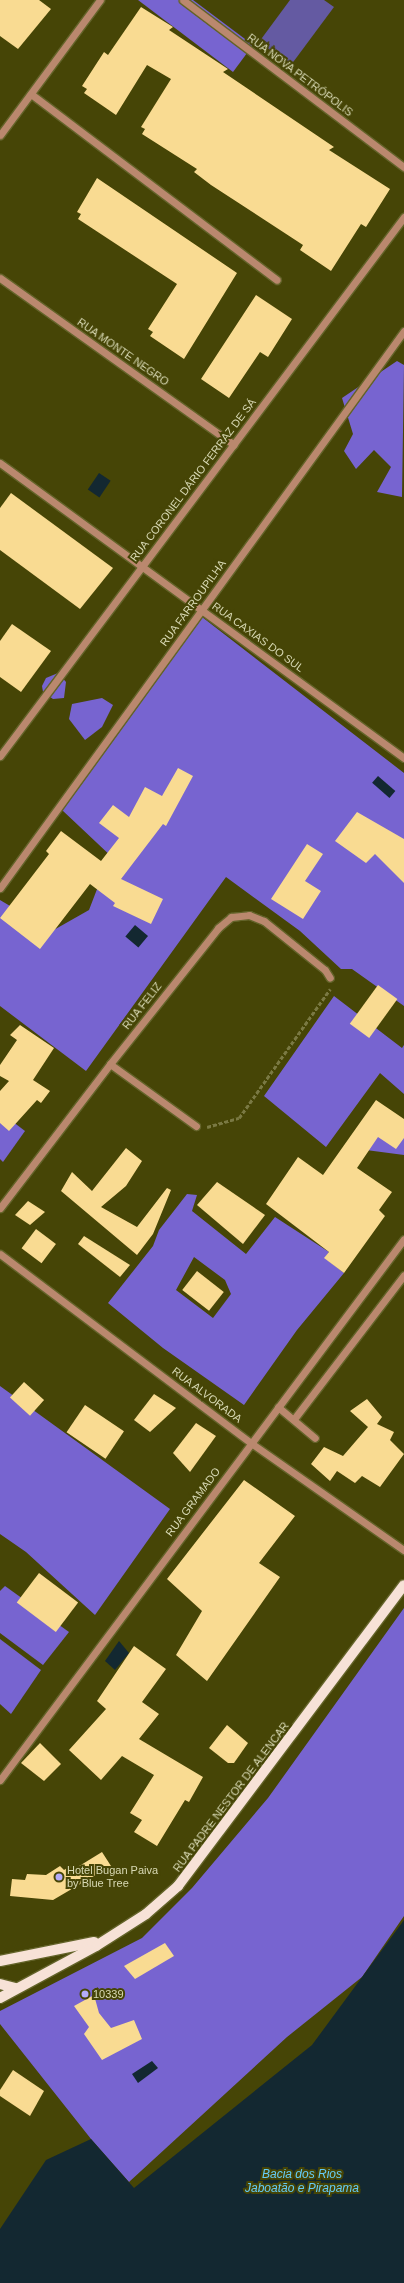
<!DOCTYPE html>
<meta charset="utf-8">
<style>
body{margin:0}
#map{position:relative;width:404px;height:2283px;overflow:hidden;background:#464506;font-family:Arial,sans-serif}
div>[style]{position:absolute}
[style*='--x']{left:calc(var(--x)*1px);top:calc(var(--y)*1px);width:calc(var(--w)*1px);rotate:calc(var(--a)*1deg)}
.green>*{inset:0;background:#645aa2}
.forest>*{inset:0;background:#7764d0}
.water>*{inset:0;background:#132831;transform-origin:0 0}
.building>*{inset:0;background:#f9db92;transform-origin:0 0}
.path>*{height:2.5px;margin-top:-1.25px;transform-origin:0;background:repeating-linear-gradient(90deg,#7a7943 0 4px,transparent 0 6px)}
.roads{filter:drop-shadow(1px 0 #636329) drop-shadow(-1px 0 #636329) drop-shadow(0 1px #636329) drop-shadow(0 -1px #636329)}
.minor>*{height:7px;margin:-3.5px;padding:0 3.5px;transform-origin:3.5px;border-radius:3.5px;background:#ba886e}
.major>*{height:10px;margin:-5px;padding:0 5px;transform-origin:5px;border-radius:5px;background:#f7e2d7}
.dots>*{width:11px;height:11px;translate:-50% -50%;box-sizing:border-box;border:2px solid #464506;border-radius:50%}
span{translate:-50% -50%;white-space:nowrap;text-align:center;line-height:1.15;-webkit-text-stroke:4px #464506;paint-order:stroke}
.street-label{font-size:11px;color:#d8d9b4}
.poi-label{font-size:11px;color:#d8d9b4}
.left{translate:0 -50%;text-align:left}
.water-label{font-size:12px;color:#65ccf8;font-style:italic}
</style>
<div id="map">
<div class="green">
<div style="clip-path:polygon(290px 0,324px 0,334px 7px,291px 65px,259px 42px)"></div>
</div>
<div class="forest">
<div style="clip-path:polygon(138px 0,193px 0,253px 45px,233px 72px)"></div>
<div style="clip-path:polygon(397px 361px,404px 365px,402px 497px,377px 492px,391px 467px,374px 450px,356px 469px,344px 451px,353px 434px,342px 398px)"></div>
<div style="clip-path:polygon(202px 617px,404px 773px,404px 1006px,352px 969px,341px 969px,300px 931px,226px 877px,86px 1071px,0 1006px,0 900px,52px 931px,89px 910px,104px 871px,114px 859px,62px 810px)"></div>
<div style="clip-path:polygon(58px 673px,66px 682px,64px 698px,53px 699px,43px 692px,42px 686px,46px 678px)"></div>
<div style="clip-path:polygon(102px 698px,113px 705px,102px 727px,85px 740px,69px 719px,72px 704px)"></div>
<div style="clip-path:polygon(334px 996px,402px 1048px,404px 1045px,404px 1094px,380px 1073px,326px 1147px,264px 1096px)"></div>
<div style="clip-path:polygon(0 1112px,25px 1131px,3px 1162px,0 1159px)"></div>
<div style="clip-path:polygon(381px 1122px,404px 1126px,404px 1155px,366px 1150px)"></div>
<div style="clip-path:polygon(evenodd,187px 1194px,197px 1195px,192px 1211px,246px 1254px,275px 1217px,329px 1252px,325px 1258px,344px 1273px,297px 1330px,244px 1405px,163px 1348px,108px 1303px,153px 1246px,159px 1230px,187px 1194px,194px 1257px,225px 1280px,231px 1294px,213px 1318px,176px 1290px,194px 1257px)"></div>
<div style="clip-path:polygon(0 1386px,170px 1509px,95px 1615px,26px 1552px,0 1534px)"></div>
<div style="clip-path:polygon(5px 1586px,69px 1632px,43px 1665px,0 1633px,0 1591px)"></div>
<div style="clip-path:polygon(404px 1608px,404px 1916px,362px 1977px,287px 2037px,129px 2182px,91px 2139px,0 2024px,0 2011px,142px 1938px,192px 1888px,268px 1798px)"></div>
<div style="clip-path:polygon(0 1639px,41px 1670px,11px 1714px,0 1704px)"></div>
</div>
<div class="water">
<div style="left:99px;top:473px;width:14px;height:20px;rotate:34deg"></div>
<div style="left:378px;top:776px;width:23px;height:9px;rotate:41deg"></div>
<div style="left:135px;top:925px;width:17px;height:15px;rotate:40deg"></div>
<div style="clip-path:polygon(119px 1641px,129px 1653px,115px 1670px,105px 1661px)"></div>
<div style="clip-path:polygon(404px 1920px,404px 2283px,0 2283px,0 2229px,46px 2160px,91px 2139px,134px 2188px,312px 2045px)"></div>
<div style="clip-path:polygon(152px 2061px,158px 2068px,138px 2083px,132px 2074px)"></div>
</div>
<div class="building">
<div style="clip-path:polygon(0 0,39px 0,51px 9px,18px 49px,0 36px)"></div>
<div style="clip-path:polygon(141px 7px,173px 27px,169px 30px,228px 69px,223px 72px,334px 147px,329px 150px,390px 189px,366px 227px,361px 224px,331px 271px,300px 250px,303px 245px,211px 185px,194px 172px,197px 169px,142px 134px,145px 129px,141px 127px,171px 79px,147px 65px,116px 115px,84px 93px,87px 89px,82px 86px,104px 52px,108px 55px)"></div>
<div style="clip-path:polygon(97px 178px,237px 273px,184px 359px,150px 336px,153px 332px,148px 329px,177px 284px,78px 219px,81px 214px,77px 212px)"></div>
<div style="clip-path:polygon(256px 295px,292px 319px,268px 357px,260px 352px,229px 398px,201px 379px)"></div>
<div style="clip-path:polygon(11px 493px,113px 568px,80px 609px,0 550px,0 508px)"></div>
<div style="clip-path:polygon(12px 624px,51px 651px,21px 692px,0 677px,0 641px)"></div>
<div style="clip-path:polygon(178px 768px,193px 776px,166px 826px,163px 824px,121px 879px,163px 899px,151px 924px,113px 906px,115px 903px,90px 884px,40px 949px,0 918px,49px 854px,46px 851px,61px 831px,101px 861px,119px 838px,99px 823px,113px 805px,129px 817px,145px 787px,162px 796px)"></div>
<div style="clip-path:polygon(357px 812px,404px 839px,404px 883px,375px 854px,366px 863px,335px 841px)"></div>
<div style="clip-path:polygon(307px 844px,323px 854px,305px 881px,321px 891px,303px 919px,271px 899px)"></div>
<div style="left:378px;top:985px;width:24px;height:48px;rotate:36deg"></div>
<div style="clip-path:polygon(20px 1025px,54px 1048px,33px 1080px,50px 1091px,41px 1103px,37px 1100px,9px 1131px,0 1123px,0 1091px,9px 1081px,0 1076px,0 1065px,17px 1040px,10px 1035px)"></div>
<div style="clip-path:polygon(376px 1100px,404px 1119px,404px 1138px,396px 1149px,378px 1137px,357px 1168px,392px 1192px,379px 1210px,385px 1216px,344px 1273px,324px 1258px,329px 1252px,266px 1204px,298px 1157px,323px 1175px)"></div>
<div style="clip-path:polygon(126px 1148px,142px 1161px,126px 1186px,101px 1207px,137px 1227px,167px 1188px,171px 1190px,153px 1234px,137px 1255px,61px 1191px,72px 1172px,92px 1191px)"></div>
<div style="clip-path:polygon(217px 1182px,265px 1215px,243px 1244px,197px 1205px)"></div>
<div style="clip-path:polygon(28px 1201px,45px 1212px,30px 1225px,15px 1215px)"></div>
<div style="left:36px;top:1229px;width:25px;height:24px;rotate:37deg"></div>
<div style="clip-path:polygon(84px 1236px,130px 1265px,120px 1277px,78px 1244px)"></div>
<div style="left:197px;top:1271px;width:34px;height:24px;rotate:38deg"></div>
<div style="left:24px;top:1382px;width:27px;height:21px;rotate:42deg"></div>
<div style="clip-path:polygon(154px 1394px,176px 1408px,150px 1432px,134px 1420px)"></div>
<div style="clip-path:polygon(367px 1399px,382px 1417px,377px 1424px,394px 1432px,390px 1440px,404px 1454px,380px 1487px,362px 1476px,355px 1483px,337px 1471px,330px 1481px,311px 1464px,324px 1447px,343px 1456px,368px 1427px,350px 1411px)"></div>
<div style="left:85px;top:1405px;width:47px;height:33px;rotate:34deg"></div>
<div style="clip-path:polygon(196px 1423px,216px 1436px,190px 1472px,173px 1453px)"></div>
<div style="clip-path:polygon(244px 1480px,295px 1516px,259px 1563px,280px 1577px,207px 1681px,176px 1655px,202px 1611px,167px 1579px)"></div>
<div style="left:39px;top:1573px;width:49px;height:37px;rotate:37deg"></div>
<div style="clip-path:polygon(134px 1646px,166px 1669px,142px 1702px,159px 1714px,139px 1739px,203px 1777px,189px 1802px,185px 1800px,157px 1846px,134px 1832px,142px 1820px,130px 1813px,154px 1775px,122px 1756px,101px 1780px,69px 1750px,106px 1709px,97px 1701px)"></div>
<div style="clip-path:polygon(227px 1725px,248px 1743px,234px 1763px,228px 1763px,209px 1748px)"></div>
<div style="clip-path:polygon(40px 1743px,61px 1764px,44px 1781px,21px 1763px)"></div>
<div style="clip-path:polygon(102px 1852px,111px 1866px,53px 1900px,10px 1896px,12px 1879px,25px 1880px,27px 1874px,46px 1875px,60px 1866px,64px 1870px,73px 1864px,76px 1868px)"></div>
<div style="clip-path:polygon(165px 1943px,174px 1956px,135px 1979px,124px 1966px)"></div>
<div style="clip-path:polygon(94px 1995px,99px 2013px,111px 2028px,134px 2020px,142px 2039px,102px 2060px,84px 2034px,89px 2027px,74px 2006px)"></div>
<div style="clip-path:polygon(13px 2070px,44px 2091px,30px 2116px,0 2096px,0 2090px)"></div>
</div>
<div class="path">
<div style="--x:207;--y:1127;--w:33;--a:-16"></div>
<div style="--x:239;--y:1118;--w:158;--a:-54.8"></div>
</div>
<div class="roads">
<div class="minor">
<div style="--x:183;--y:0;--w:277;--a:37.1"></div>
<div style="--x:31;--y:94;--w:308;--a:37.1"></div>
<div style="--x:0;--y:135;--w:168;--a:-53.5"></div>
<div style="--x:0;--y:278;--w:287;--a:35.5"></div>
<div style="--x:0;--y:463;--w:500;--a:36.14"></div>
<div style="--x:0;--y:756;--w:674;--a:-53.15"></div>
<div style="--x:0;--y:888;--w:688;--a:-54.05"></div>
<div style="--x:110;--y:1064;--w:106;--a:35.8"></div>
<div style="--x:0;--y:1208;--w:181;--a:-52.6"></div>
<div style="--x:110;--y:1064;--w:174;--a:-51.5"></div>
<div style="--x:218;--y:928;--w:17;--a:-40"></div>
<div style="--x:231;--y:917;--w:18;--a:-6"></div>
<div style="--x:249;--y:915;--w:16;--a:22"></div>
<div style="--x:264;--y:921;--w:78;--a:38.8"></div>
<div style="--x:325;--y:970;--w:9;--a:58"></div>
<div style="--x:0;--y:1254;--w:314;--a:37"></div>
<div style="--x:251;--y:1443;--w:187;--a:35"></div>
<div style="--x:278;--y:1407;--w:48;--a:40"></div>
<div style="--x:294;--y:1419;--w:181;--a:-52.6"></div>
<div style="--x:0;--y:1780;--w:675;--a:-53.25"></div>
</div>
<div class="major">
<div style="--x:0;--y:1961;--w:96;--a:-11.4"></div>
<div style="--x:0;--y:1984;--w:16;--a:15"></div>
<div style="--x:0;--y:1998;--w:109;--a:-28.4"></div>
<div style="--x:96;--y:1946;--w:59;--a:-32.6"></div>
<div style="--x:146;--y:1914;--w:43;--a:-41.2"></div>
<div style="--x:178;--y:1886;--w:376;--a:-53.1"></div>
</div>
</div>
<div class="dots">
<div style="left:59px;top:1877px;background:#b4acf9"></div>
<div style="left:85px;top:1994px;background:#b4acf9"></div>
</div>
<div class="street-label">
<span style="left:300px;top:75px;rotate:37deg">RUA NOVA PETRÓPOLIS</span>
<span style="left:123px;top:352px;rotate:35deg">RUA MONTE NEGRO</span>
<span style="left:193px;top:480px;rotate:-53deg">RUA CORONEL DÁRIO FERRAZ DE SÁ</span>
<span style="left:193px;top:603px;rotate:-54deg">RUA FARROUPILHA</span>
<span style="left:258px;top:637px;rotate:36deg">RUA CAXIAS DO SUL</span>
<span style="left:142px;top:1006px;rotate:-52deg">RUA FELIZ</span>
<span style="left:207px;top:1395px;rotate:37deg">RUA ALVORADA</span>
<span style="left:193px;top:1502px;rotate:-53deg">RUA GRAMADO</span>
<span style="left:231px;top:1797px;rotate:-53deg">RUA PADRE NESTOR DE ALENCAR</span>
</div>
<div class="poi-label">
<span class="left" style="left:67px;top:1877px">Hotel Bugan Paiva<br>by Blue Tree</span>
<span class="left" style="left:93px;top:1994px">10339</span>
</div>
<div class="water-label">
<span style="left:302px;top:2182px">Bacia dos Rios<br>Jaboatão e Pirapama</span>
</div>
</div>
